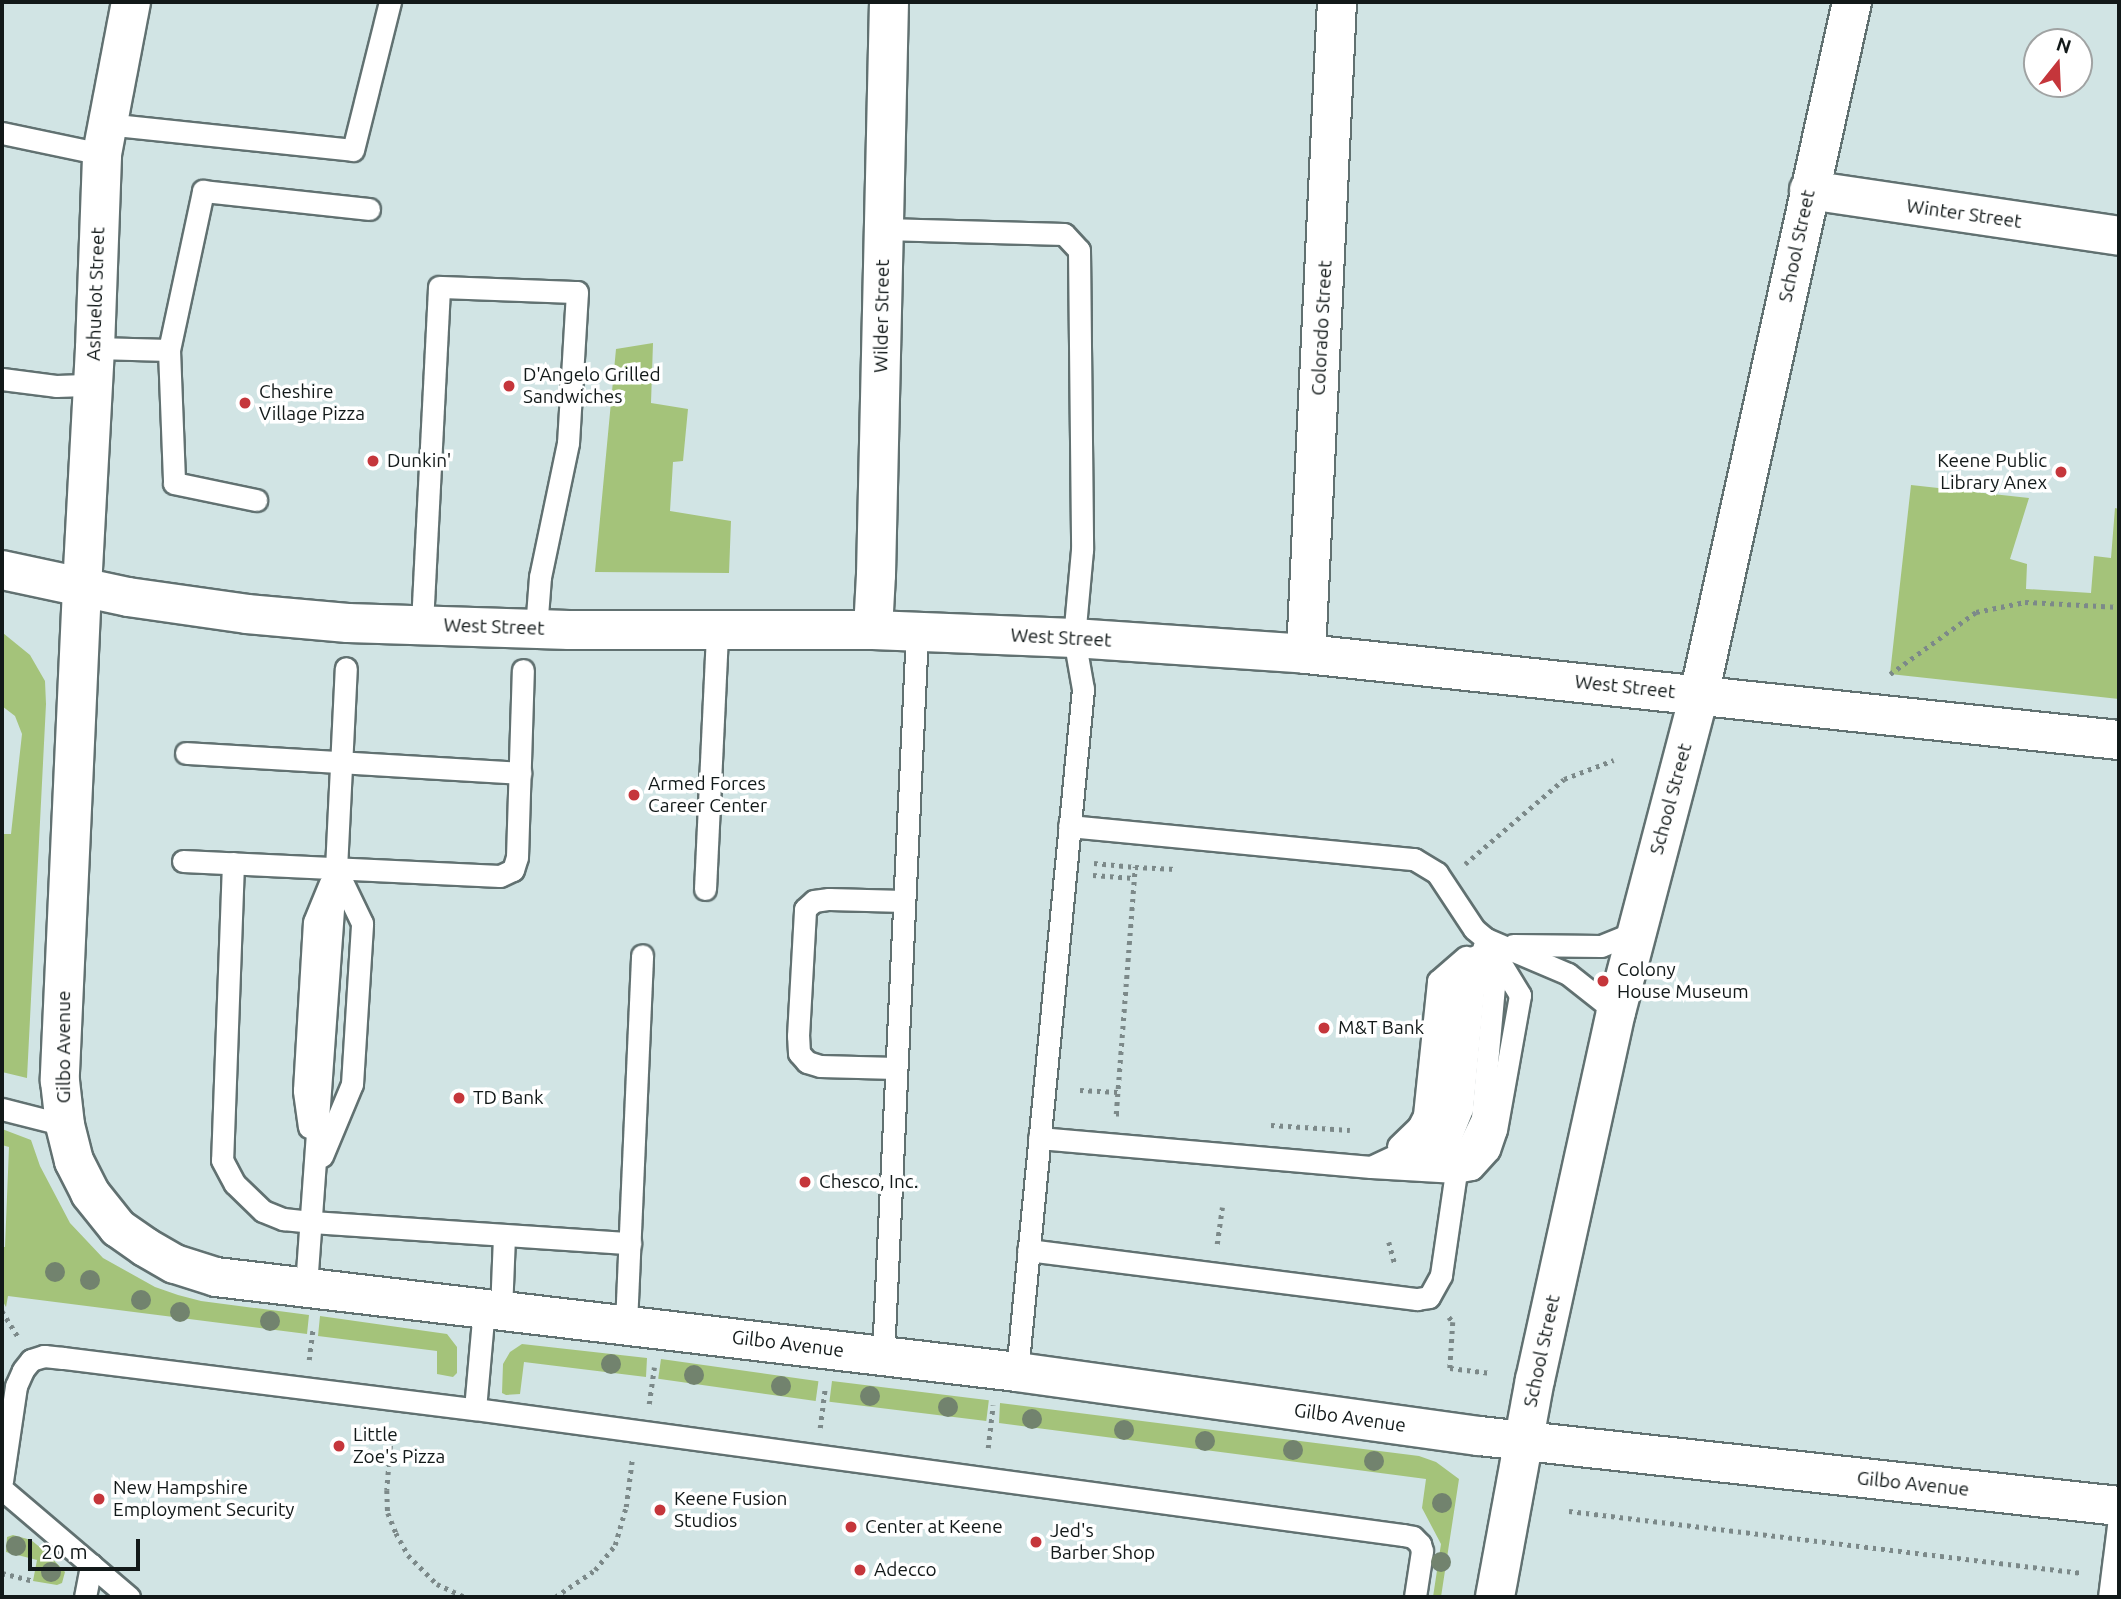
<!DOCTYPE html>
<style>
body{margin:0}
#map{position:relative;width:2121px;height:1599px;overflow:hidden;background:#d1e4e4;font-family:Ubuntu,sans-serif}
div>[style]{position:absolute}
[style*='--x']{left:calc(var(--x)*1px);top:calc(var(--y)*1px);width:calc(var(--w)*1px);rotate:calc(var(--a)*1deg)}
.green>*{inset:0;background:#a4c37a;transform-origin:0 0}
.path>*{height:4.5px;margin-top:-2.25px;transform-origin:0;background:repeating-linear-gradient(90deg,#7c8989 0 3.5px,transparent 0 8.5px)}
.roads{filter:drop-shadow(2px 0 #617171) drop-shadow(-2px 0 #617171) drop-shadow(0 2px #617171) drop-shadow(0 -2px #617171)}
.service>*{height:21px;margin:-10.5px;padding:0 10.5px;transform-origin:10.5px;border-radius:10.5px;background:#fff}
.minor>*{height:38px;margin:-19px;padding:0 19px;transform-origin:19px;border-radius:19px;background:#fff}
.tertiary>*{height:38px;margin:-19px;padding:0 19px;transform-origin:19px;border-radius:19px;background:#fff}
.trees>*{width:20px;height:20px;margin:-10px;border-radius:50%;background:#72836e}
.dots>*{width:19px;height:19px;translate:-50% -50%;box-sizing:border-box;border:4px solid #fff;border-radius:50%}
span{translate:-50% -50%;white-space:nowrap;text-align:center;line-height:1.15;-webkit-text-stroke:7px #fff;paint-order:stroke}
.street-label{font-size:19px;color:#121919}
.poi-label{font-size:19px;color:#121919}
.left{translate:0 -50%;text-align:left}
.right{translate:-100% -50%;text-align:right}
.frame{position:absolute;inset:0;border:4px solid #121919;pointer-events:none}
.north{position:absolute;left:2023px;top:28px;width:70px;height:70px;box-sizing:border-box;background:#fff;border:2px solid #a0a3a3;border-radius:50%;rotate:18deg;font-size:19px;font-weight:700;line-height:28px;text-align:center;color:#121919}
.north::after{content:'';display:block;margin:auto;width:24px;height:32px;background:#c5363b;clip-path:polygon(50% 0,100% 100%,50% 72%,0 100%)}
.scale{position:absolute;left:28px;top:1539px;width:112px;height:32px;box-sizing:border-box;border:4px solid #121919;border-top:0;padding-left:9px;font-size:21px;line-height:24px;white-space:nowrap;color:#121919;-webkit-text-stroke:5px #fff;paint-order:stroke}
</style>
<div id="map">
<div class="green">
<div style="clip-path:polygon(653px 343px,651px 403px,688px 409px,683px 461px,673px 462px,670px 511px,731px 521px,729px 573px,595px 572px,616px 349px)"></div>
<div style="clip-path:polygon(1911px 485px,2029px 498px,2010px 559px,2027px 564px,2026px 589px,2091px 593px,2094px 556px,2111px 558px,2115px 508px,2119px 509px,2119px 699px,1890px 674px)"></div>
<div style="clip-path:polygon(3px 633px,30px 655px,45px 681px,46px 704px,27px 1078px,2px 1072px,2px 834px,11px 834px,22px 734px,15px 716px,2px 706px)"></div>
<div style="clip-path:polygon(2px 1129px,31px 1140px,40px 1166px,70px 1223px,103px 1258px,155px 1287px,178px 1295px,201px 1301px,309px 1315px,307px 1334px,8px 1296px,6px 1307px,2px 1300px,2px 1247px,5px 1247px,9px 1147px,2px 1145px)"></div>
<div style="clip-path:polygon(320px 1316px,447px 1334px,457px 1347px,457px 1373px,453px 1377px,437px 1374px,437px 1351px,318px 1336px)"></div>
<div style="clip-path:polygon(522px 1344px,647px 1358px,646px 1377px,524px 1362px,520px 1394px,506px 1395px,502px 1393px,503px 1364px,510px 1352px)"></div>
<div style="left:661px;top:1359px;width:159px;height:20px;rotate:8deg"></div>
<div style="left:832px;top:1381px;width:158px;height:21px;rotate:7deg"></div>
<div style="clip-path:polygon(1000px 1403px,1419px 1456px,1436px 1462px,1459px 1479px,1441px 1597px,1433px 1597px,1441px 1544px,1422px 1508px,1426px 1479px,999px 1423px)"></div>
<div style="clip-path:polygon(13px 1535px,31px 1540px,47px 1553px,65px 1572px,62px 1583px,57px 1585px,33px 1581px,37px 1560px,6px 1552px,7px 1537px)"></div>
</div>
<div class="path">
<div style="--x:1890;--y:674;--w:106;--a:-35.8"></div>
<div style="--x:1976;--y:612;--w:50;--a:-11.5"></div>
<div style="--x:2025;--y:602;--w:94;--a:3"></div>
<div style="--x:1094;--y:863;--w:41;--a:5.6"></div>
<div style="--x:1465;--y:864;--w:130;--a:-40.6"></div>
<div style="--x:1564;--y:779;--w:53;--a:-20.8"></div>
<div style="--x:1093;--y:875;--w:41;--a:4.2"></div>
<div style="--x:1080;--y:1090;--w:38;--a:3"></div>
<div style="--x:1119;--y:1114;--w:3;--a:180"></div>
<div style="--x:1116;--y:1114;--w:248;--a:-85.6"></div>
<div style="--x:1135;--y:867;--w:41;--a:2.8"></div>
<div style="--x:1271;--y:1125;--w:79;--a:3.6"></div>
<div style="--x:1389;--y:1242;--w:24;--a:75"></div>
<div style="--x:1217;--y:1244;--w:37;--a:-82"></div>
<div style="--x:2;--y:1311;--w:31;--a:58"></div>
<div style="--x:1449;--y:1317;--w:6;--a:51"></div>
<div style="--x:1453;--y:1322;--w:46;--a:93.7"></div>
<div style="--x:1450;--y:1368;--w:41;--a:7"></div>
<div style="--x:309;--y:1360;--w:33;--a:-83"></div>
<div style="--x:649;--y:1404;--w:37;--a:-82"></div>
<div style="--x:820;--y:1428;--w:40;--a:-82.9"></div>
<div style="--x:392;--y:1429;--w:61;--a:94.7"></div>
<div style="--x:387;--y:1490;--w:23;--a:88"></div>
<div style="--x:388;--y:1513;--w:22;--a:68"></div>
<div style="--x:396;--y:1533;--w:25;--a:61"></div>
<div style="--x:408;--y:1555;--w:41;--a:45"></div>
<div style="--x:437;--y:1584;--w:31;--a:25"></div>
<div style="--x:988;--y:1448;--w:43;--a:-83.4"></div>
<div style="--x:1569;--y:1511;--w:517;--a:6.89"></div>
<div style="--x:2;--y:1573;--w:32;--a:14"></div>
<div style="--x:555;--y:1597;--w:48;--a:-34"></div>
<div style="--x:595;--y:1570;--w:32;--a:-51"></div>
<div style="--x:615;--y:1545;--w:40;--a:-74"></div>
<div style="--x:626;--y:1507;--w:47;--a:-82.7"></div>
</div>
<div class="roads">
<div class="service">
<div style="--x:106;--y:124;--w:248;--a:6"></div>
<div style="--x:353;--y:150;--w:153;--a:-76"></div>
<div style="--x:2;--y:133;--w:102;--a:11.9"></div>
<div style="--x:884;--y:229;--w:180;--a:1.6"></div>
<div style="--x:1064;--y:234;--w:22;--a:47"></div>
<div style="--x:1079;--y:250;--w:300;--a:89.4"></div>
<div style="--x:1082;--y:550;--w:88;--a:95.2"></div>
<div style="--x:1074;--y:638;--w:52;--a:80"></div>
<div style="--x:1083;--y:689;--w:686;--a:95.52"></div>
<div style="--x:95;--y:348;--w:74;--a:1.5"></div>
<div style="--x:169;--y:350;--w:133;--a:87.8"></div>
<div style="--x:174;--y:483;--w:84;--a:11.7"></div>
<div style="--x:169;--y:350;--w:163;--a:-77.9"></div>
<div style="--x:203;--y:191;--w:167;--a:6.2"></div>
<div style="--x:2;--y:379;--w:54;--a:7.4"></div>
<div style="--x:56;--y:386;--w:37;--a:-2"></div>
<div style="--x:422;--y:624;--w:337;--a:-87.1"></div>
<div style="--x:439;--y:287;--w:138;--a:2.1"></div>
<div style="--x:577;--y:292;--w:151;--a:93.4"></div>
<div style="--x:568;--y:443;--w:137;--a:101.8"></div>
<div style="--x:540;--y:577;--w:52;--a:94.4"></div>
<div style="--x:186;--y:753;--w:335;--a:3.4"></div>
<div style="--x:1069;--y:826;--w:347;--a:5.5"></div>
<div style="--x:1414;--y:859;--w:27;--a:31"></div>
<div style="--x:1437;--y:873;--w:67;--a:56.5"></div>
<div style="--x:1474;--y:929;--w:16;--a:40"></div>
<div style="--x:1486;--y:939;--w:89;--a:23.1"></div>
<div style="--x:1568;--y:974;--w:61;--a:38.4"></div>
<div style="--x:183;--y:861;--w:317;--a:2.7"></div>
<div style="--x:500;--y:876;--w:14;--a:-25"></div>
<div style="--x:513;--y:870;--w:14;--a:-73"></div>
<div style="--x:517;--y:857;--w:187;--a:-88.2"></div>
<div style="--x:233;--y:863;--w:297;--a:92.1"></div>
<div style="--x:222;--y:1160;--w:27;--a:62"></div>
<div style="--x:235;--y:1184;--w:39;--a:44"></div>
<div style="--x:263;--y:1211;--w:22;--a:22"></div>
<div style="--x:283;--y:1219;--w:28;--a:6"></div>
<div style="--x:311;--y:1222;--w:320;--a:3.8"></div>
<div style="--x:705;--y:889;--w:259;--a:-87.3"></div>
<div style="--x:1513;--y:945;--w:88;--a:0.7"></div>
<div style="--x:1601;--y:946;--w:38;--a:-22"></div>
<div style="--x:896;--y:1068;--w:76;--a:-178.5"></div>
<div style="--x:820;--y:1066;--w:14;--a:-163"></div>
<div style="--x:807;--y:1062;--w:12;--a:-132"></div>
<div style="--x:799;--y:1053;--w:17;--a:-93"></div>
<div style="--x:798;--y:1036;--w:127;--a:-86.8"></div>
<div style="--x:805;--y:909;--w:12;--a:-42"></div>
<div style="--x:814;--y:901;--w:15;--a:-8"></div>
<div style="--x:829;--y:899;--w:75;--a:1.5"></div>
<div style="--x:2;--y:1109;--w:65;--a:14.3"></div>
<div style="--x:309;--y:1127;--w:37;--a:-98"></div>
<div style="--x:304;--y:1090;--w:168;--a:-86.6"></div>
<div style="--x:314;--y:922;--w:42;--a:-67.7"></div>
<div style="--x:1039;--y:1138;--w:333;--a:5"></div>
<div style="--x:1371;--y:1167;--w:85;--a:3.4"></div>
<div style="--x:1456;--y:1172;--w:16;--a:-11"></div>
<div style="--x:1472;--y:1169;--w:25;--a:-48"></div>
<div style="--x:1489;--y:1150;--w:21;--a:-71"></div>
<div style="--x:1496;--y:1130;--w:137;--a:-79.9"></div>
<div style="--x:1520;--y:995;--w:66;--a:-121.3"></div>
<div style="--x:1398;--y:1146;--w:28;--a:-44"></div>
<div style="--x:1418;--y:1127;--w:13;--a:-63"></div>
<div style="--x:1424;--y:1115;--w:135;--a:-84"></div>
<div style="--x:1438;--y:981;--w:37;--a:-41"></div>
<div style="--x:1423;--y:1152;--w:19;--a:-16"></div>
<div style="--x:1441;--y:1147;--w:15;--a:-48"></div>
<div style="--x:1451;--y:1136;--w:29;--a:-68"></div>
<div style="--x:1462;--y:1109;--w:127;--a:-84.6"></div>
<div style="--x:1474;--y:983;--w:38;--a:-75"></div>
<div style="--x:322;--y:1156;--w:78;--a:-67.4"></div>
<div style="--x:352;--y:1084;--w:161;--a:-86.4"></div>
<div style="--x:362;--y:923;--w:58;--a:-115.7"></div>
<div style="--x:1415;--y:1160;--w:44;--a:-7.8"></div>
<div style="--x:1459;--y:1154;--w:11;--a:-38"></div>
<div style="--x:1468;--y:1147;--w:32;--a:-64"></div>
<div style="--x:1482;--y:1118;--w:132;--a:-84.8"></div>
<div style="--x:1494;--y:987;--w:35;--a:-98"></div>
<div style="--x:1373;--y:1166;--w:56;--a:-25.2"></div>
<div style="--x:1424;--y:1142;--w:33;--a:-55"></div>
<div style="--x:1443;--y:1115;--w:131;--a:-83.9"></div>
<div style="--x:1457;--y:985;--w:34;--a:-58"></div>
<div style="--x:1028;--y:1250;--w:392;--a:7.2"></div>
<div style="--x:1417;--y:1299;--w:12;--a:-9"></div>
<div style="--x:1429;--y:1297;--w:25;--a:-61"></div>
<div style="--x:1441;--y:1275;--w:104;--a:-81.7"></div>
<div style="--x:306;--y:1286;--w:418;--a:-85.9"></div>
<div style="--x:336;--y:869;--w:201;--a:-87.2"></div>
<div style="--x:501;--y:1311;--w:76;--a:-87.7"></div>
<div style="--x:626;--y:1324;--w:369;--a:-87.5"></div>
<div style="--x:883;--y:1356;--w:724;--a:-87.31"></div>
<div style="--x:475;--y:1409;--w:100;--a:-84.9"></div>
<div style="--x:2;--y:1481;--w:96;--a:-81.6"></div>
<div style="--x:16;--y:1386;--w:17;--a:-66"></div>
<div style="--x:23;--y:1370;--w:13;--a:-51"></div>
<div style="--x:31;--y:1360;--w:14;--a:-17"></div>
<div style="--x:44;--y:1356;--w:19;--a:6"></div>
<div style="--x:63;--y:1358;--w:415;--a:7.1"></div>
<div style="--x:475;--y:1409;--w:937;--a:7.73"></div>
<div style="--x:1403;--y:1535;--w:10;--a:11"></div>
<div style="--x:1413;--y:1537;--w:10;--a:45"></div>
<div style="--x:1420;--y:1544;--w:7;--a:74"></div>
<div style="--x:1422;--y:1551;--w:47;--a:98.7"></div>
<div style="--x:2;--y:1489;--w:167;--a:40.4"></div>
<div style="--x:85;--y:1597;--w:33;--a:-79"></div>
<div style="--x:2109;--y:1597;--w:80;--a:-82.8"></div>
</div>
<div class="minor">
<div style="--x:1809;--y:190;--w:313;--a:8.4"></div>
<div style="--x:82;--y:588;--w:240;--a:-86.9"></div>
<div style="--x:95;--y:348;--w:194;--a:-87.9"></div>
<div style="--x:102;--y:154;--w:155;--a:-79.2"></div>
<div style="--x:873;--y:630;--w:55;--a:-86.9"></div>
<div style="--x:876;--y:575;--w:573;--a:-88.7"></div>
<div style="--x:1306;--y:654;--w:653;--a:-87.28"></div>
<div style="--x:1495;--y:1597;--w:221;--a:-79.6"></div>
<div style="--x:1535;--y:1380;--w:377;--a:-77.6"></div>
<div style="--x:1616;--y:1012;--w:328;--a:-75.3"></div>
<div style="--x:1699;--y:695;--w:710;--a:-77.55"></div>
</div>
<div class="tertiary">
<div style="--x:2;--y:570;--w:129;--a:12.1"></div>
<div style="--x:128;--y:597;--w:120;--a:8.1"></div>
<div style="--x:247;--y:614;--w:101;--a:5.1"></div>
<div style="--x:348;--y:623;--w:221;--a:1.8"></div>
<div style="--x:569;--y:630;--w:304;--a:0"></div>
<div style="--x:873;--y:630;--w:201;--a:2.3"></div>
<div style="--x:1074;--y:638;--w:233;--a:3.9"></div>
<div style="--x:1306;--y:654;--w:818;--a:6.04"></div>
<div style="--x:82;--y:588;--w:493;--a:92.6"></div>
<div style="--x:60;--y:1081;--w:44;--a:83.5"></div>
<div style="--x:65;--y:1125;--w:37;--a:76"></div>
<div style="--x:74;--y:1161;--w:36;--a:63"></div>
<div style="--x:90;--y:1193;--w:45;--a:51.3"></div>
<div style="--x:118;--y:1228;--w:33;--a:35"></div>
<div style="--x:145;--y:1247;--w:34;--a:30"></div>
<div style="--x:175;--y:1264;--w:43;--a:17.6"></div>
<div style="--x:216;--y:1277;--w:807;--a:6.76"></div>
<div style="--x:1017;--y:1372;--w:466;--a:7.9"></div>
<div style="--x:1479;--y:1436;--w:644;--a:6.24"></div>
</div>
</div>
<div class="trees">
<div style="left:55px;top:1272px"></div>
<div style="left:90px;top:1280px"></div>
<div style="left:141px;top:1300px"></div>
<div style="left:180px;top:1312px"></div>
<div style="left:270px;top:1321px"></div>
<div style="left:611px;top:1364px"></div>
<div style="left:694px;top:1375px"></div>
<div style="left:781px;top:1386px"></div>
<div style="left:870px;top:1396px"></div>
<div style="left:948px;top:1407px"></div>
<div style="left:1032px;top:1419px"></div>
<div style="left:1124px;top:1430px"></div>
<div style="left:1205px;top:1441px"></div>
<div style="left:1293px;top:1450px"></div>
<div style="left:1374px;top:1461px"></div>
<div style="left:1442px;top:1503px"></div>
<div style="left:16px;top:1546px"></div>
<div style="left:1441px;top:1562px"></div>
<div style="left:51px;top:1572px"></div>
</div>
<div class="dots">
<div style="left:509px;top:386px;background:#c5363b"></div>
<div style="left:245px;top:403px;background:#c5363b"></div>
<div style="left:373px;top:461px;background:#c5363b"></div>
<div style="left:2061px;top:472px;background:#c5363b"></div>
<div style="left:634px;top:795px;background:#c5363b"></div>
<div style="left:1603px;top:981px;background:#c5363b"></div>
<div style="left:1324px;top:1028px;background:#c5363b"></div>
<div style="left:459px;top:1098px;background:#c5363b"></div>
<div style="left:805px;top:1182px;background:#c5363b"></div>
<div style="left:339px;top:1446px;background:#c5363b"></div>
<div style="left:99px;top:1499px;background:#c5363b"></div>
<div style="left:660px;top:1510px;background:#c5363b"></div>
<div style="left:851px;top:1527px;background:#c5363b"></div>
<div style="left:1036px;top:1542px;background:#c5363b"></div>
<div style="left:860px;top:1570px;background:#c5363b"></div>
</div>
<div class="street-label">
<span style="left:1964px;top:214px;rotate:8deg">Winter Street</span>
<span style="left:1797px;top:246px;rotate:-78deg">School Street</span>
<span style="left:96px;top:294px;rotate:-88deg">Ashuelot Street</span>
<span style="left:882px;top:316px;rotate:-89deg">Wilder Street</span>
<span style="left:1322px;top:328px;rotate:-87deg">Colorado Street</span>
<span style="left:494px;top:627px;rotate:2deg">West Street</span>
<span style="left:1061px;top:638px;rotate:3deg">West Street</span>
<span style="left:1625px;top:687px;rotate:6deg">West Street</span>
<span style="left:1671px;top:799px;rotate:-75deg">School Street</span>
<span style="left:64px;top:1047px;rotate:-90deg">Gilbo Avenue</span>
<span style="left:788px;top:1344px;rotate:7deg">Gilbo Avenue</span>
<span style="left:1542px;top:1351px;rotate:-78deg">School Street</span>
<span style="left:1350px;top:1418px;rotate:8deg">Gilbo Avenue</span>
<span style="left:1913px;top:1484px;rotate:6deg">Gilbo Avenue</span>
</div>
<div class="poi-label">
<span class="left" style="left:523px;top:386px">D'Angelo Grilled<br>Sandwiches</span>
<span class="left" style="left:259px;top:403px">Cheshire<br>Village Pizza</span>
<span class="left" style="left:387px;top:461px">Dunkin'</span>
<span class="right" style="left:2047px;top:472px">Keene Public<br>Library Anex</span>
<span class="left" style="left:648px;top:795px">Armed Forces<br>Career Center</span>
<span class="left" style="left:1617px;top:981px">Colony<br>House Museum</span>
<span class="left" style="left:1338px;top:1028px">M&amp;T Bank</span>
<span class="left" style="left:473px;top:1098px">TD Bank</span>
<span class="left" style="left:819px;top:1182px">Chesco, Inc.</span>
<span class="left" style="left:353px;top:1446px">Little<br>Zoe's Pizza</span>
<span class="left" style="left:113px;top:1499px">New Hampshire<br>Employment Security</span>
<span class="left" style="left:674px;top:1510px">Keene Fusion<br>Studios</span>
<span class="left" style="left:865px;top:1527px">Center at Keene</span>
<span class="left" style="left:1050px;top:1542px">Jed's<br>Barber Shop</span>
<span class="left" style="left:874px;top:1570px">Adecco</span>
</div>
<div class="frame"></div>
<div class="north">N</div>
<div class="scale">20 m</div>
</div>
